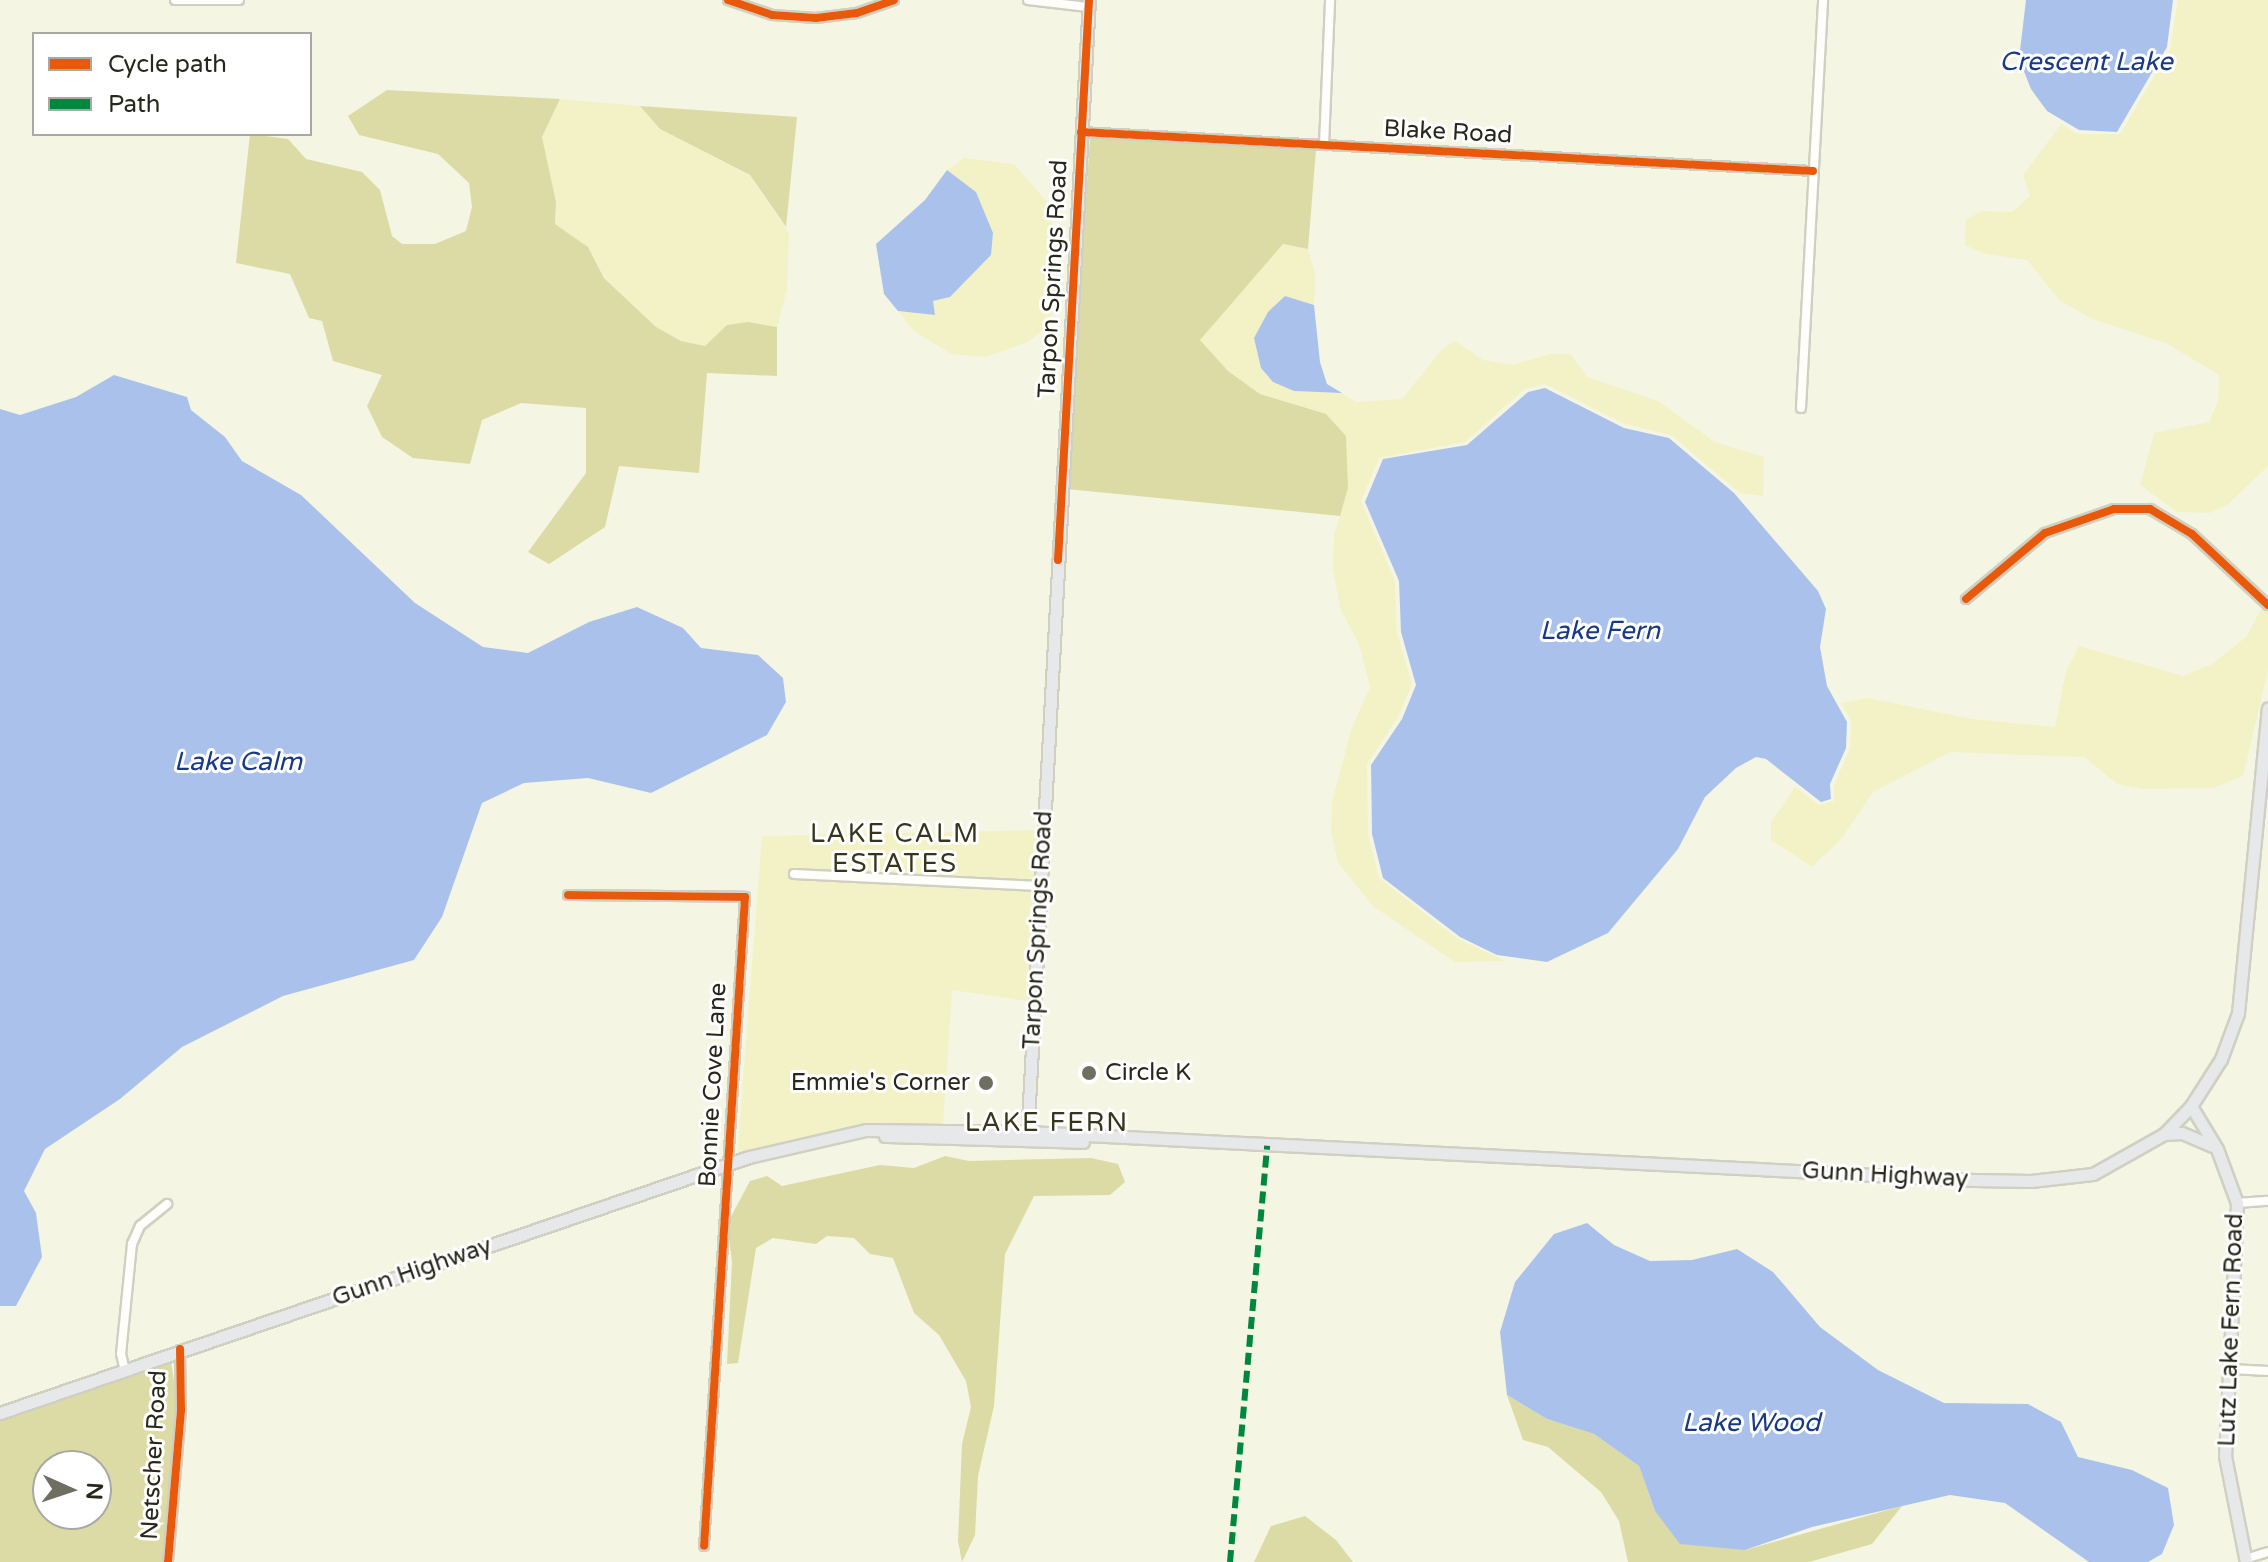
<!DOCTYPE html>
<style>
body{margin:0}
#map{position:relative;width:2268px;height:1562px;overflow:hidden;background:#f5f5e3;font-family:"Varela Round",sans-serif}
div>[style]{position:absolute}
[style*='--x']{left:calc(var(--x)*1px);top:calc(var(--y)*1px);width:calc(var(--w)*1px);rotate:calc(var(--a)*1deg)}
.green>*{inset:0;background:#f3f2c7}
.forest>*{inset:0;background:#dcdba5}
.water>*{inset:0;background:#aac2eb}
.roads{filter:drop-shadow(2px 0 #d0d0c2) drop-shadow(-2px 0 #d0d0c2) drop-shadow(0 2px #d0d0c2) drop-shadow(0 -2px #d0d0c2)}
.minor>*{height:8px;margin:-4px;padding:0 4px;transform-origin:4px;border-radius:4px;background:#fefefb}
.major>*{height:11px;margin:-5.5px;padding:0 5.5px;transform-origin:5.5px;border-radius:5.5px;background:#e7e8ea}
.quiet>*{height:6px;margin-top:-3px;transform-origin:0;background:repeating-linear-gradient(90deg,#00873e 0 12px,transparent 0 18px)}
.cycleway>*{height:8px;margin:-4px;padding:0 4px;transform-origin:4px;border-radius:4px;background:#e8590c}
.dots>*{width:22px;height:22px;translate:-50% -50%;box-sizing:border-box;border:4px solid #fff;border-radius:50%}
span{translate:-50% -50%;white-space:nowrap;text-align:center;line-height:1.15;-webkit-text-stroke:6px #fff;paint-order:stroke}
.street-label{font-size:24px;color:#27271b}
.poi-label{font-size:24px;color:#27271b}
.left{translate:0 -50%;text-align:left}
.right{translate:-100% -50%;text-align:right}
.water-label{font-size:26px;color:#183986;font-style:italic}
.neighbourhood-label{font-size:26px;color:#37361d;letter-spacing:2px}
.legend{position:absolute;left:32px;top:32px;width:280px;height:104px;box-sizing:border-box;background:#fff;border:2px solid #a9a9a4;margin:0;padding:10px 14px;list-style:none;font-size:24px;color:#27271b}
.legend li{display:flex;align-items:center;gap:16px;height:40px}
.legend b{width:40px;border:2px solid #a9a9a4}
.north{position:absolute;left:32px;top:1450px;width:80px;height:80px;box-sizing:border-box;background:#fff;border:2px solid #a9a9a4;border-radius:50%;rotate:93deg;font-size:22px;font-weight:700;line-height:32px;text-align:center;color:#27271b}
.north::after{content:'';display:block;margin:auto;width:28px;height:36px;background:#6f6f61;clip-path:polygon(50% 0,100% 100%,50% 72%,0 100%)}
</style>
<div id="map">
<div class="green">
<div style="clip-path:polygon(2178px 0,2268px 0,2268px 466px,2227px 505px,2210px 513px,2177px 512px,2140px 485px,2154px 433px,2209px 422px,2218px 401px,2219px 375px,2166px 343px,2092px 319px,2059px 300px,2027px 260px,1986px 254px,1965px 245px,1966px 219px,1983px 211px,2012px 212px,2030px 196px,2023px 175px,2061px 124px,2078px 134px,2120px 134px,2170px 49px)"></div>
<div style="clip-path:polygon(560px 99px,640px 106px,660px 129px,750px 176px,789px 233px,787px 289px,777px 327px,748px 322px,705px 346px,681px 341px,656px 327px,604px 277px,588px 247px,555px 224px,556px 202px,542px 137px)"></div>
<div style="clip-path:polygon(964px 158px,1014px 164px,1050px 205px,1059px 287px,1049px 325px,1028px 342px,985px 357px,951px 354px,914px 331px,898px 311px,934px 315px,933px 301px,950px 297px,991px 255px,976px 192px,947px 170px)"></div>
<div style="clip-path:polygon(1283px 244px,1308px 249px,1315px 275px,1314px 305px,1285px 296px,1273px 381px,1294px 391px,1342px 393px,1356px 402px,1402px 399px,1442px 349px,1455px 341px,1483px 360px,1512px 365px,1550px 354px,1571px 354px,1587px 377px,1658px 401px,1715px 442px,1764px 457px,1763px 496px,1740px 493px,1671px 435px,1625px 424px,1545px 384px,1525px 389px,1465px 442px,1379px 458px,1361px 501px,1395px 581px,1397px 633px,1412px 684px,1398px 717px,1367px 764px,1368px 834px,1379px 878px,1458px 939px,1506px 961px,1455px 962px,1374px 907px,1338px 863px,1331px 832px,1332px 802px,1351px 730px,1370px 687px,1359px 644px,1340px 608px,1333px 569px,1334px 535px,1348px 488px,1326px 414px,1260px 394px,1228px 371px,1199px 340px)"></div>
<div style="clip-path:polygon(2262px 607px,2268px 612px,2268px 670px,2243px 776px,2213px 788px,2142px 789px,2117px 784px,2084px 757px,1950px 752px,1873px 792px,1842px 838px,1812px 867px,1771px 840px,1771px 822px,1795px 787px,1819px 805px,1834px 801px,1834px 785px,1850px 748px,1851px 721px,1841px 703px,1868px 698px,1972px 719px,2055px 727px,2066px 671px,2079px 646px,2183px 676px,2212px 664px,2247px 636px)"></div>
<div style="clip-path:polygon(1038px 830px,1036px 882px,789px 870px,789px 879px,1035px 890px,1029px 1001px,952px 990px,943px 1124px,846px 1128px,737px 1157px,762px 836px)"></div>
</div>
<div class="forest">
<div style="clip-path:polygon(387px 90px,560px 99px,542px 137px,556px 202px,555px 224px,588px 247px,604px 278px,656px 327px,681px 341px,705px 346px,727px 325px,748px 322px,777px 327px,777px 376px,707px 373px,699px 473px,619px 466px,605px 527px,549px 564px,528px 552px,586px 473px,586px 408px,521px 403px,482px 420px,470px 464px,413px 458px,382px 437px,367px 406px,382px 375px,333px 361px,322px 321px,309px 318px,290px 274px,236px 263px,250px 134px,288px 139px,306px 159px,362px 172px,380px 190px,392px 236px,402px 244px,435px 244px,466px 231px,472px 207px,469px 183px,438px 154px,359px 135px,348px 116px)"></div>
<div style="clip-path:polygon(640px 106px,797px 117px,786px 227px,750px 175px,660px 129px)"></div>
<div style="clip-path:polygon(1090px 137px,1316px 150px,1308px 249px,1283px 244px,1200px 340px,1228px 371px,1260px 394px,1326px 414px,1346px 436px,1348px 488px,1340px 516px,1067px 489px)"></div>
<div style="clip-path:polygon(945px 1156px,969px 1161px,1091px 1158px,1118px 1164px,1125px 1182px,1110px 1195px,1034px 1196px,1005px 1254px,994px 1406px,978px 1476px,975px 1535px,962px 1562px,958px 1541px,962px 1444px,971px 1407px,966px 1381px,939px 1335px,914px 1313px,893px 1258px,870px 1254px,854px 1238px,827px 1236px,816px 1244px,773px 1238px,756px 1248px,738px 1363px,727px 1364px,732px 1262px,727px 1224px,750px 1181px,767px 1176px,782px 1186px,880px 1165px,914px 1168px)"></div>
<div style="clip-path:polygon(evenodd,171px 1362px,181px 1427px,172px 1562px,0 1562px,0 1420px,171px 1362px,48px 1466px,96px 1466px,96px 1514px,48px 1514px,48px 1466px)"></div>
<div style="clip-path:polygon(1507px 1395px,1547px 1419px,1594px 1434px,1639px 1466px,1655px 1511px,1745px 1550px,1902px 1506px,1872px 1544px,1809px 1562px,1628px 1562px,1619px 1521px,1601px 1492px,1548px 1447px,1523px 1440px)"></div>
<div style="clip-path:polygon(1305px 1516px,1336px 1540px,1353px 1562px,1254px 1562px,1271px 1526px)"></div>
</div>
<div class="water">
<div style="clip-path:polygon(2026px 0,2173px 0,2167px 47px,2117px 132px,2079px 130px,2047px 111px,2031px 89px,2019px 59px)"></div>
<div style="clip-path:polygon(947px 170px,976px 192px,993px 233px,991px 255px,950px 297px,933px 301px,935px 315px,898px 311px,884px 294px,876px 244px,925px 200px)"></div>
<div style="clip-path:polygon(1285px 296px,1314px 305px,1320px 362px,1327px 384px,1342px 393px,1294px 391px,1273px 382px,1261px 368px,1254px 338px,1268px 312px)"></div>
<div style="clip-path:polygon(114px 375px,187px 397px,191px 410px,225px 437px,242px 461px,301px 495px,415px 603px,483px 647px,528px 653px,589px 622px,637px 607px,683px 628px,701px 648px,758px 655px,783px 678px,786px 702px,767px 735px,651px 793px,588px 778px,524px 783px,482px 803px,442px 917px,414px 960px,283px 996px,182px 1047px,120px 1099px,45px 1149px,24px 1191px,36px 1213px,42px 1257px,16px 1306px,0 1306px,0 409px,20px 415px,76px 397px)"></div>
<div style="clip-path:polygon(1545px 388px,1624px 428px,1669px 438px,1734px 493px,1818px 591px,1826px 609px,1820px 647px,1827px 686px,1847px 722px,1846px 748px,1830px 784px,1831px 799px,1821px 802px,1766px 759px,1756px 757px,1736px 768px,1705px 797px,1678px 849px,1608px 933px,1547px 962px,1497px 955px,1460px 937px,1383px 878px,1372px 834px,1371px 765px,1402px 719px,1416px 685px,1401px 632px,1399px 581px,1365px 502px,1383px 459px,1467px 445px,1528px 392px)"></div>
<div style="clip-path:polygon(1587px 1223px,1614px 1245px,1650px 1261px,1692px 1260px,1737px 1249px,1773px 1272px,1820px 1327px,1878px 1370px,1944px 1403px,2028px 1404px,2061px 1422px,2078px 1457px,2132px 1470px,2168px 1488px,2174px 1525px,2162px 1554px,2148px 1562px,2089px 1562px,2005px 1503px,1950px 1495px,1812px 1527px,1745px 1550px,1680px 1544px,1655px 1511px,1639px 1466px,1594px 1434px,1547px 1419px,1507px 1395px,1500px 1332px,1515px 1282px,1554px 1234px)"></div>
</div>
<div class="roads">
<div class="minor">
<div style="--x:175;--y:0;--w:64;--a:0"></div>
<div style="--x:728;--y:0;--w:46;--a:18.8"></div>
<div style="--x:772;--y:15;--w:44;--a:3.9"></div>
<div style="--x:816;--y:18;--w:41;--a:-7"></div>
<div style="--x:857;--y:13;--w:39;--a:-19"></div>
<div style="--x:1028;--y:0;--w:60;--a:6.7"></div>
<div style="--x:1081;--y:132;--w:733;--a:3.05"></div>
<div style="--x:1324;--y:145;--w:145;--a:-87.6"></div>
<div style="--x:1801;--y:408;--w:409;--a:-86.9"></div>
<div style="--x:1966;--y:599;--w:103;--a:-39.9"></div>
<div style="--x:2045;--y:533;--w:73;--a:-19.2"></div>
<div style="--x:2114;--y:509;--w:36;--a:0"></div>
<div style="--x:2150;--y:509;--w:49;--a:30.8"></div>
<div style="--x:2192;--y:534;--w:104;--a:43.1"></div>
<div style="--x:794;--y:874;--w:246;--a:2.8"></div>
<div style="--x:568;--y:895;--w:177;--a:0.6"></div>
<div style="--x:745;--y:897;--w:650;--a:93.61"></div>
<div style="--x:2237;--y:1203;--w:31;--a:-4"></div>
<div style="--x:2230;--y:1369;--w:38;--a:3"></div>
<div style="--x:125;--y:1371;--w:17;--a:-103"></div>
<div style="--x:121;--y:1354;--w:111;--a:-84.3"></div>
<div style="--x:132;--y:1244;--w:20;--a:-66"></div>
<div style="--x:140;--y:1226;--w:35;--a:-39"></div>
<div style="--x:2245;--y:1559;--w:24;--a:-17"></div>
<div style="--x:168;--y:1562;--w:153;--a:-85.1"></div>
<div style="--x:181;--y:1410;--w:60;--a:-91"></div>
</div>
<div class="major">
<div style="--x:2191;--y:1106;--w:50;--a:58.8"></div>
<div style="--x:2217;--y:1149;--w:58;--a:69.7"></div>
<div style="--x:2237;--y:1203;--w:253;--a:92.7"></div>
<div style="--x:2225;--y:1456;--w:108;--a:78.8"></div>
<div style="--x:2164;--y:1134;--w:18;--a:-3"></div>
<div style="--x:2182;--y:1133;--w:33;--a:23"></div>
<div style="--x:885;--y:1136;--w:198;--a:1.7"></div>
<div style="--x:1027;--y:1140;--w:1142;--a:-86.89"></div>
<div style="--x:0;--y:1413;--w:792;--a:-18.87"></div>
<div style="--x:749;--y:1157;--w:120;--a:-13"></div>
<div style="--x:866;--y:1130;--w:161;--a:0.7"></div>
<div style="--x:1027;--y:1132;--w:948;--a:2.9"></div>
<div style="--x:1974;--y:1180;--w:57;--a:1"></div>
<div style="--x:2031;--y:1181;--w:62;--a:-6.4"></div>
<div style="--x:2093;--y:1174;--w:81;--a:-29.4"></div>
<div style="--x:2164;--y:1134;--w:39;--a:-46"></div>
<div style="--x:2191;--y:1106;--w:56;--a:-57.4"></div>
<div style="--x:2221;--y:1059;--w:49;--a:-69.7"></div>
<div style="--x:2238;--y:1013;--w:306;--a:-84.4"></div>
</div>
</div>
<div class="quiet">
<div style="--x:1230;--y:1562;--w:418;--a:-84.9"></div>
</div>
<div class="cycleway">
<div style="--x:728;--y:0;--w:46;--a:18.8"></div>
<div style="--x:772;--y:15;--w:44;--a:3.9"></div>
<div style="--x:816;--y:18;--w:41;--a:-7"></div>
<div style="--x:857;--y:13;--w:39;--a:-19"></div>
<div style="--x:1081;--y:132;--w:733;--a:3.05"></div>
<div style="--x:1058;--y:560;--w:561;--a:-86.83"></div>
<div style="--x:1966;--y:599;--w:103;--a:-39.9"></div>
<div style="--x:2045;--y:533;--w:73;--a:-19.2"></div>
<div style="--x:2114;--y:509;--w:36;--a:0"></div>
<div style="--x:2150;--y:509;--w:49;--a:30.8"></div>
<div style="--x:2192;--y:534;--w:104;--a:43.1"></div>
<div style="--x:568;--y:895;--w:177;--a:0.6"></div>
<div style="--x:745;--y:897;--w:650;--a:93.61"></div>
<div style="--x:168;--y:1562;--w:153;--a:-85.1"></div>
<div style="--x:181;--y:1410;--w:61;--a:-90.9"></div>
</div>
<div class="dots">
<div style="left:1089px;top:1073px;background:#6f6f61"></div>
<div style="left:986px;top:1083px;background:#6f6f61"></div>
</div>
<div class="street-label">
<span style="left:1448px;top:132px;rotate:3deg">Blake Road</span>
<span style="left:1053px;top:279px;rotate:-87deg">Tarpon Springs Road</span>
<span style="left:1038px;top:930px;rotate:-87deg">Tarpon Springs Road</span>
<span style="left:713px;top:1085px;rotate:-87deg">Bonnie Cove Lane</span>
<span style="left:1885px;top:1175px;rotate:3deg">Gunn Highway</span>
<span style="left:412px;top:1272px;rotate:-19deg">Gunn Highway</span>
<span style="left:2231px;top:1330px;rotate:-88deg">Lutz Lake Fern Road</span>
<span style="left:154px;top:1455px;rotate:-87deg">Netscher Road</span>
</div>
<div class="poi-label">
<span class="left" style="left:1105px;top:1073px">Circle K</span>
<span class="right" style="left:970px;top:1083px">Emmie's Corner</span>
</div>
<div class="water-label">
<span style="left:2086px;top:62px">Crescent Lake</span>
<span style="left:1600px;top:631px">Lake Fern</span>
<span style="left:238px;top:762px">Lake Calm</span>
<span style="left:1751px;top:1423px">Lake Wood</span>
</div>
<div class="neighbourhood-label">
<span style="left:895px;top:849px">LAKE CALM<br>ESTATES</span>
<span style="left:1047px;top:1123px">LAKE FERN</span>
</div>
<ul class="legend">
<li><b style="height:10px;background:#e8590c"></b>Cycle path</li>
<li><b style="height:10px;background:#00873e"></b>Path</li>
</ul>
<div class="north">N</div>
</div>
